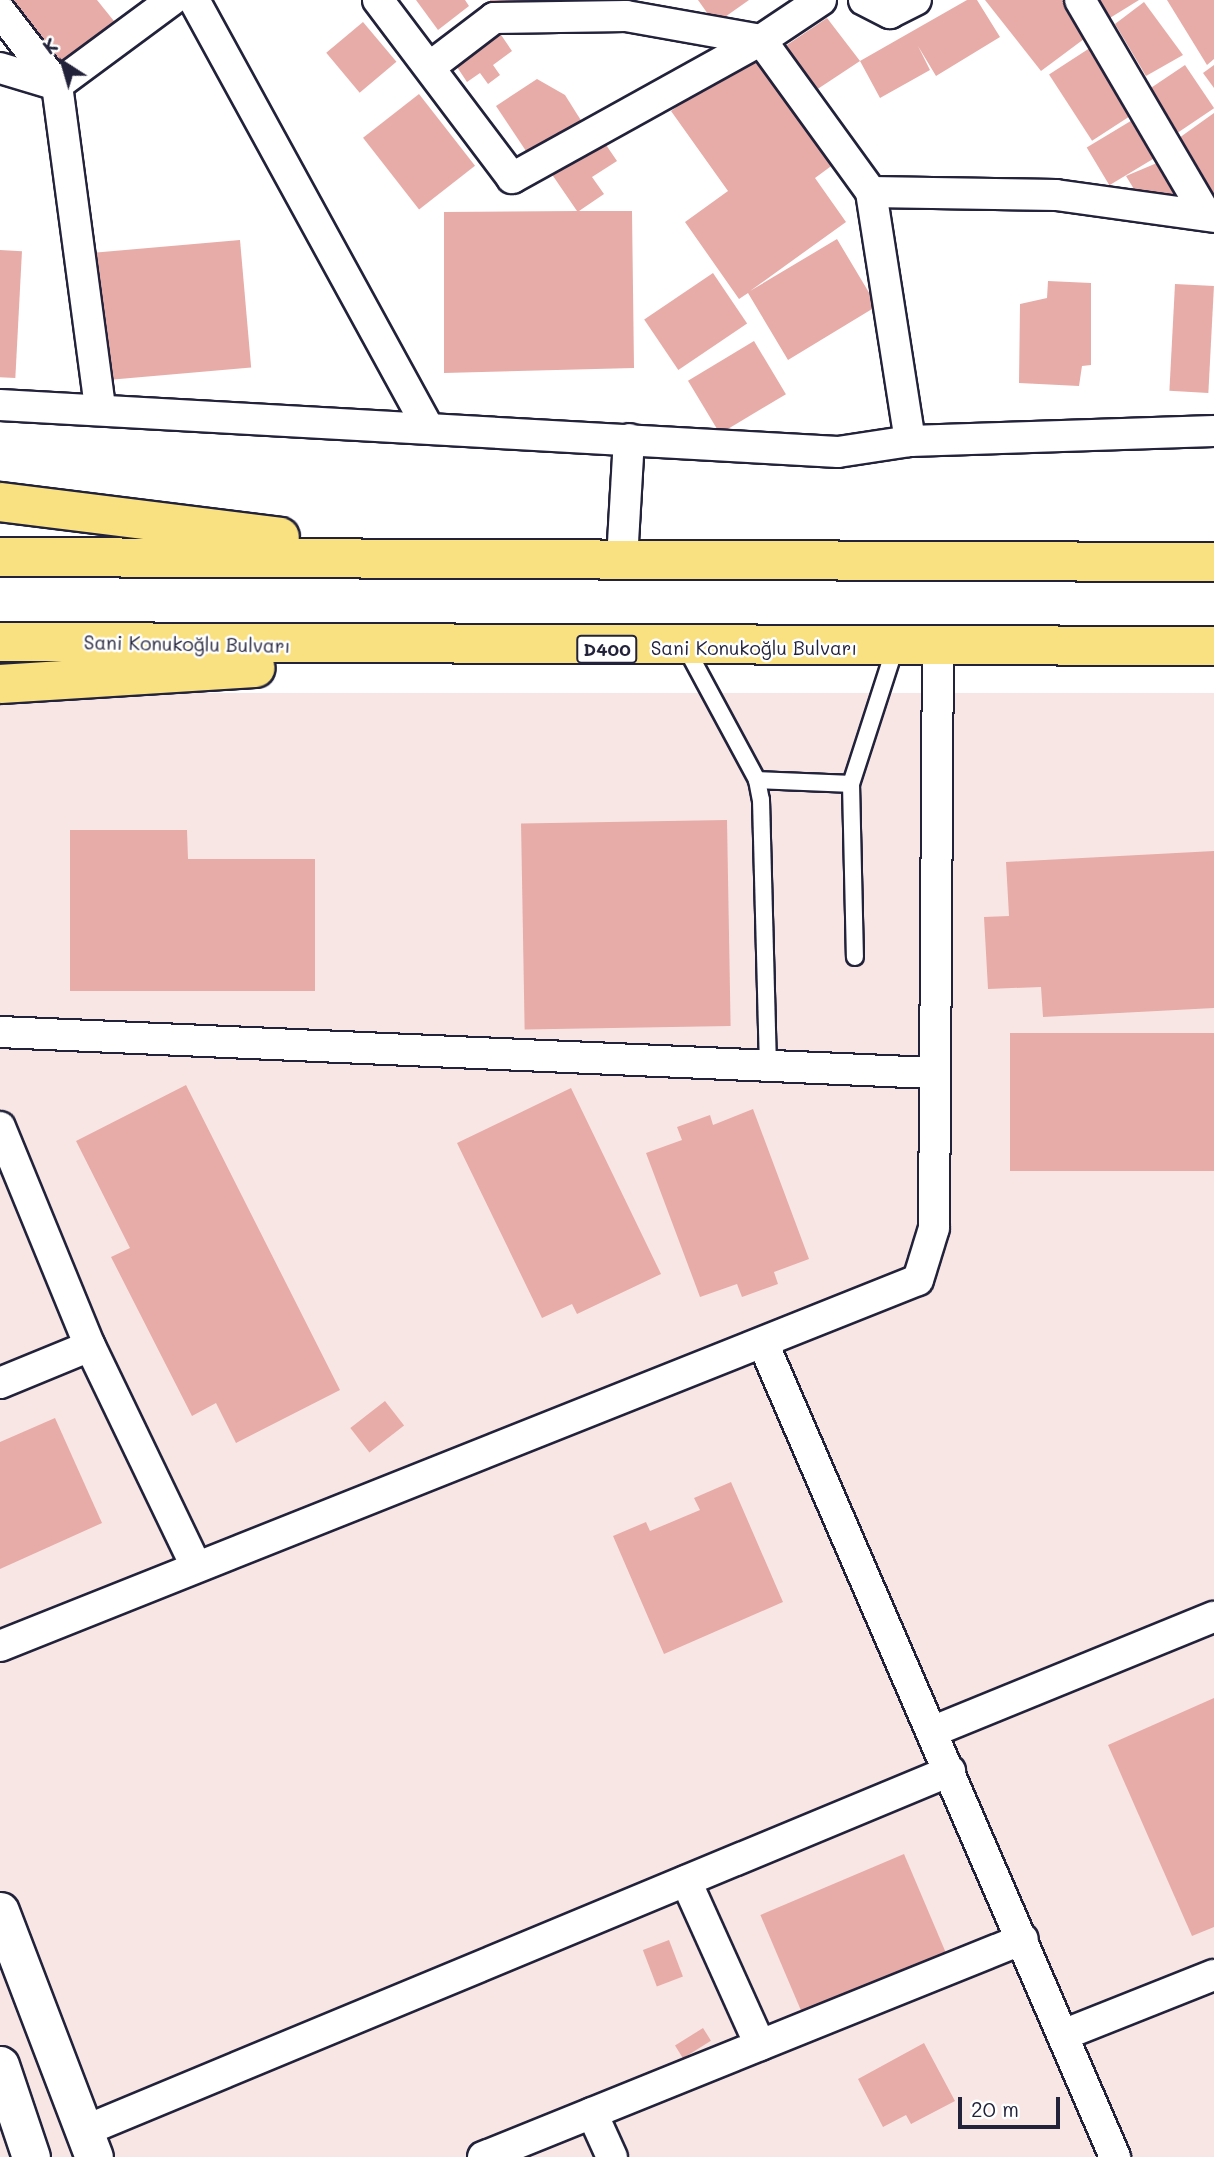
<!DOCTYPE html>
<meta charset="utf-8">
<style>
body{margin:0}
#map{position:relative;width:1214px;height:2157px;overflow:hidden;background:#fff;font-family:Mali,sans-serif}
div>[style]{position:absolute}
[style*='--x']{left:calc(var(--x)*1px);top:calc(var(--y)*1px);width:calc(var(--w)*1px);rotate:calc(var(--a)*1deg)}
.built>*{inset:0;background:#f8e6e5;transform-origin:0 0}
.building>*{inset:0;background:#e7aca7;transform-origin:0 0}
.roads{filter:drop-shadow(2px 0 #22223b) drop-shadow(-2px 0 #22223b) drop-shadow(0 2px #22223b) drop-shadow(0 -2px #22223b)}
.service>*{height:16px;margin:-8px;padding:0 8px;transform-origin:8px;border-radius:8px;background:#fff}
.minor>*{height:30px;margin:-15px;padding:0 15px;transform-origin:15px;border-radius:15px;background:#fff}
.tertiary>*{height:37px;margin:-18.5px;padding:0 18.5px;transform-origin:18.5px;border-radius:18.5px;background:#fff}
.trunk>*{height:38px;margin:-19px;padding:0 19px;transform-origin:19px;border-radius:19px;background:#f9e181}
span{translate:-50% -50%;white-space:nowrap;text-align:center;line-height:1.15;-webkit-text-stroke:5px #fff;paint-order:stroke}
.shield-label span{padding:2px 5px;background:#fff;border:2px solid;border-radius:5px;-webkit-text-stroke-width:0}
.shield-label{font-size:18px;color:#22223b;font-weight:700}
.street-label{font-size:19px;color:#22223b}
.north{position:absolute;left:28px;top:28px;width:70px;height:70px;-webkit-text-stroke:5px #fff;paint-order:stroke;rotate:323deg;font-size:19px;font-weight:700;line-height:28px;text-align:center;color:#22223b}
.north::after{content:'';display:block;margin:auto;width:24px;height:32px;background:#22223b;clip-path:polygon(50% 0,100% 100%,50% 72%,0 100%)}
.scale{position:absolute;left:958px;top:2097px;width:102px;height:32px;box-sizing:border-box;border:4px solid #22223b;border-top:0;padding-left:9px;font-size:21px;line-height:24px;white-space:nowrap;color:#22223b;-webkit-text-stroke:5px #fff;paint-order:stroke}
</style>
<div id="map">
<div class="built">
<div style="left:1214px;top:693px;width:1464px;height:1214px;rotate:90deg"></div>
</div>
<div class="building">
<div style="clip-path:polygon(7px 0,97px 0,122px 31px,63px 78px)"></div>
<div style="clip-path:polygon(416px 0,465px 0,469px 6px,438px 30px)"></div>
<div style="clip-path:polygon(546px 0,531px 12px,490px 2px,490px 0)"></div>
<div style="clip-path:polygon(698px 0,749px 0,715px 24px)"></div>
<div style="clip-path:polygon(967px 0,977px 0,1000px 37px,936px 76px,918px 46px,930px 70px,880px 98px,860px 61px,804px 98px,775px 53px,827px 18px,860px 61px)"></div>
<div style="clip-path:polygon(985px 0,1068px 0,1092px 33px,1041px 71px)"></div>
<div style="clip-path:polygon(1092px 0,1139px 0,1105px 21px)"></div>
<div style="clip-path:polygon(1167px 0,1214px 0,1214px 59px,1207px 65px)"></div>
<div style="clip-path:polygon(1144px 2px,1183px 55px,1146px 76px,1115px 24px)"></div>
<div style="left:363px;top:22px;width:52px;height:48px;rotate:50deg"></div>
<div style="clip-path:polygon(497px 29px,512px 51px,493px 65px,500px 75px,488px 84px,480px 73px,467px 82px,453px 61px)"></div>
<div style="left:1096px;top:44px;width:79px;height:56px;rotate:57deg"></div>
<div style="clip-path:polygon(754px 51px,834px 164px,815px 178px,846px 222px,750px 291px,837px 239px,877px 306px,788px 360px,748px 293px,739px 299px,685px 222px,728px 191px,671px 111px)"></div>
<div style="left:1185px;top:65px;width:52px;height:48px;rotate:56deg"></div>
<div style="clip-path:polygon(1214px 65px,1214px 88px,1203px 73px)"></div>
<div style="clip-path:polygon(537px 79px,565px 95px,582px 122px,530px 157px,496px 106px)"></div>
<div style="left:419px;top:94px;width:91px;height:71px;rotate:52deg"></div>
<div style="clip-path:polygon(1214px 113px,1214px 194px,1206px 199px,1172px 143px)"></div>
<div style="left:1139px;top:116px;width:44px;height:61px;rotate:59deg"></div>
<div style="clip-path:polygon(602px 139px,617px 161px,592px 177px,604px 194px,579px 211px,632px 211px,634px 368px,444px 373px,444px 212px,577px 211px,551px 173px)"></div>
<div style="clip-path:polygon(1164px 160px,1193px 203px,1140px 199px,1126px 176px)"></div>
<div style="left:240px;top:240px;width:128px;height:144px;rotate:85deg"></div>
<div style="left:0;top:250px;width:22px;height:127px;rotate:3deg"></div>
<div style="left:713px;top:273px;width:61px;height:83px;rotate:56deg"></div>
<div style="clip-path:polygon(1048px 281px,1091px 283px,1091px 365px,1082px 366px,1079px 386px,1019px 383px,1020px 304px,1047px 298px)"></div>
<div style="left:1175px;top:284px;width:39px;height:107px;rotate:3deg"></div>
<div style="left:754px;top:341px;width:62px;height:77px;rotate:59deg"></div>
<div style="left:727px;top:820px;width:206px;height:206px;rotate:89deg"></div>
<div style="clip-path:polygon(70px 830px,187px 830px,188px 859px,315px 859px,315px 991px,70px 991px)"></div>
<div style="clip-path:polygon(1214px 851px,1214px 1008px,1043px 1017px,1041px 987px,988px 989px,984px 917px,1009px 916px,1006px 862px)"></div>
<div style="left:1214px;top:1033px;width:138px;height:204px;rotate:90deg"></div>
<div style="clip-path:polygon(186px 1085px,340px 1390px,236px 1443px,216px 1403px,192px 1416px,111px 1257px,130px 1248px,76px 1141px)"></div>
<div style="clip-path:polygon(571px 1088px,661px 1274px,577px 1314px,572px 1304px,542px 1318px,457px 1143px)"></div>
<div style="clip-path:polygon(753px 1109px,809px 1259px,774px 1272px,778px 1284px,742px 1297px,737px 1284px,700px 1297px,646px 1153px,682px 1140px,677px 1127px,710px 1115px,713px 1125px)"></div>
<div style="left:385px;top:1401px;width:31px;height:44px;rotate:52deg"></div>
<div style="clip-path:polygon(55px 1418px,102px 1523px,0 1569px,0 1442px)"></div>
<div style="clip-path:polygon(731px 1482px,783px 1602px,664px 1654px,613px 1536px,646px 1522px,650px 1531px,700px 1510px,694px 1498px)"></div>
<div style="clip-path:polygon(1214px 1698px,1214px 1927px,1192px 1936px,1108px 1745px)"></div>
<div style="left:904px;top:1854px;width:108px;height:156px;rotate:67deg"></div>
<div style="left:669px;top:1940px;width:39px;height:28px;rotate:69deg"></div>
<div style="left:703px;top:2028px;width:15px;height:33px;rotate:58deg"></div>
<div style="clip-path:polygon(924px 2043px,955px 2101px,911px 2124px,906px 2115px,883px 2127px,858px 2079px)"></div>
</div>
<div class="roads">
<div class="service">
<div style="--x:686;--y:648;--w:150;--a:61.7"></div>
<div style="--x:757;--y:780;--w:20;--a:79"></div>
<div style="--x:761;--y:800;--w:265;--a:88.5"></div>
<div style="--x:757;--y:780;--w:94;--a:2.4"></div>
<div style="--x:851;--y:784;--w:143;--a:-72.1"></div>
<div style="--x:851;--y:784;--w:173;--a:88.7"></div>
</div>
<div class="minor">
<div style="--x:194;--y:0;--w:487;--a:61.3"></div>
<div style="--x:378;--y:0;--w:223;--a:53"></div>
<div style="--x:512;--y:178;--w:285;--a:-29"></div>
<div style="--x:821;--y:0;--w:72;--a:146.3"></div>
<div style="--x:761;--y:40;--w:188;--a:54.1"></div>
<div style="--x:871;--y:192;--w:252;--a:81.1"></div>
<div style="--x:864;--y:0;--w:29;--a:27"></div>
<div style="--x:890;--y:13;--w:29;--a:-27"></div>
<div style="--x:1080;--y:0;--w:249;--a:59.6"></div>
<div style="--x:0;--y:11;--w:93;--a:52.4"></div>
<div style="--x:57;--y:85;--w:325;--a:82.4"></div>
<div style="--x:431;--y:66;--w:79;--a:-37.3"></div>
<div style="--x:494;--y:18;--w:132;--a:-0.9"></div>
<div style="--x:626;--y:16;--w:137;--a:10.1"></div>
<div style="--x:0;--y:68;--w:59;--a:16.6"></div>
<div style="--x:57;--y:85;--w:143;--a:-36.5"></div>
<div style="--x:871;--y:192;--w:185;--a:0.9"></div>
<div style="--x:1056;--y:195;--w:160;--a:7.9"></div>
<div style="--x:0;--y:405;--w:839;--a:3.21"></div>
<div style="--x:838;--y:452;--w:73;--a:-8.7"></div>
<div style="--x:910;--y:441;--w:304;--a:-1.9"></div>
<div style="--x:622;--y:560;--w:121;--a:-86.7"></div>
<div style="--x:0;--y:1032;--w:934;--a:2.52"></div>
<div style="--x:0;--y:1127;--w:237;--a:67.7"></div>
<div style="--x:90;--y:1346;--w:242;--a:64.3"></div>
<div style="--x:763;--y:1343;--w:887;--a:66.61"></div>
<div style="--x:0;--y:1383;--w:97;--a:-22.3"></div>
<div style="--x:0;--y:1646;--w:988;--a:-21.74"></div>
<div style="--x:918;--y:1280;--w:54;--a:-72.9"></div>
<div style="--x:934;--y:1228;--w:581;--a:-89.61"></div>
<div style="--x:934;--y:1731;--w:302;--a:-22.2"></div>
<div style="--x:686;--y:1881;--w:180;--a:65.7"></div>
<div style="--x:1063;--y:2035;--w:162;--a:-21.7"></div>
<div style="--x:592;--y:2113;--w:48;--a:65.6"></div>
<div style="--x:84;--y:2131;--w:938;--a:-22.57"></div>
<div style="--x:483;--y:2157;--w:582;--a:-21.98"></div>
</div>
<div class="tertiary">
<div style="--x:0;--y:1911;--w:263;--a:69.1"></div>
<div style="--x:0;--y:2065;--w:97;--a:71.4"></div>
</div>
<div class="trunk">
<div style="--x:0;--y:502;--w:282;--a:7.1"></div>
<div style="--x:0;--y:557;--w:1214;--a:0.24"></div>
<div style="--x:0;--y:642;--w:1214;--a:0.19"></div>
<div style="--x:0;--y:684;--w:256;--a:-3.6"></div>
</div>
</div>
<div class="shield-label">
<span style="left:607px;top:649px">D400</span>
</div>
<div class="street-label">
<span style="left:187px;top:644px;rotate:1deg">Sani Konukoğlu Bulvarı</span>
<span style="left:754px;top:648px">Sani Konukoğlu Bulvarı</span>
</div>
<div class="north">K</div>
<div class="scale">20 m</div>
</div>
